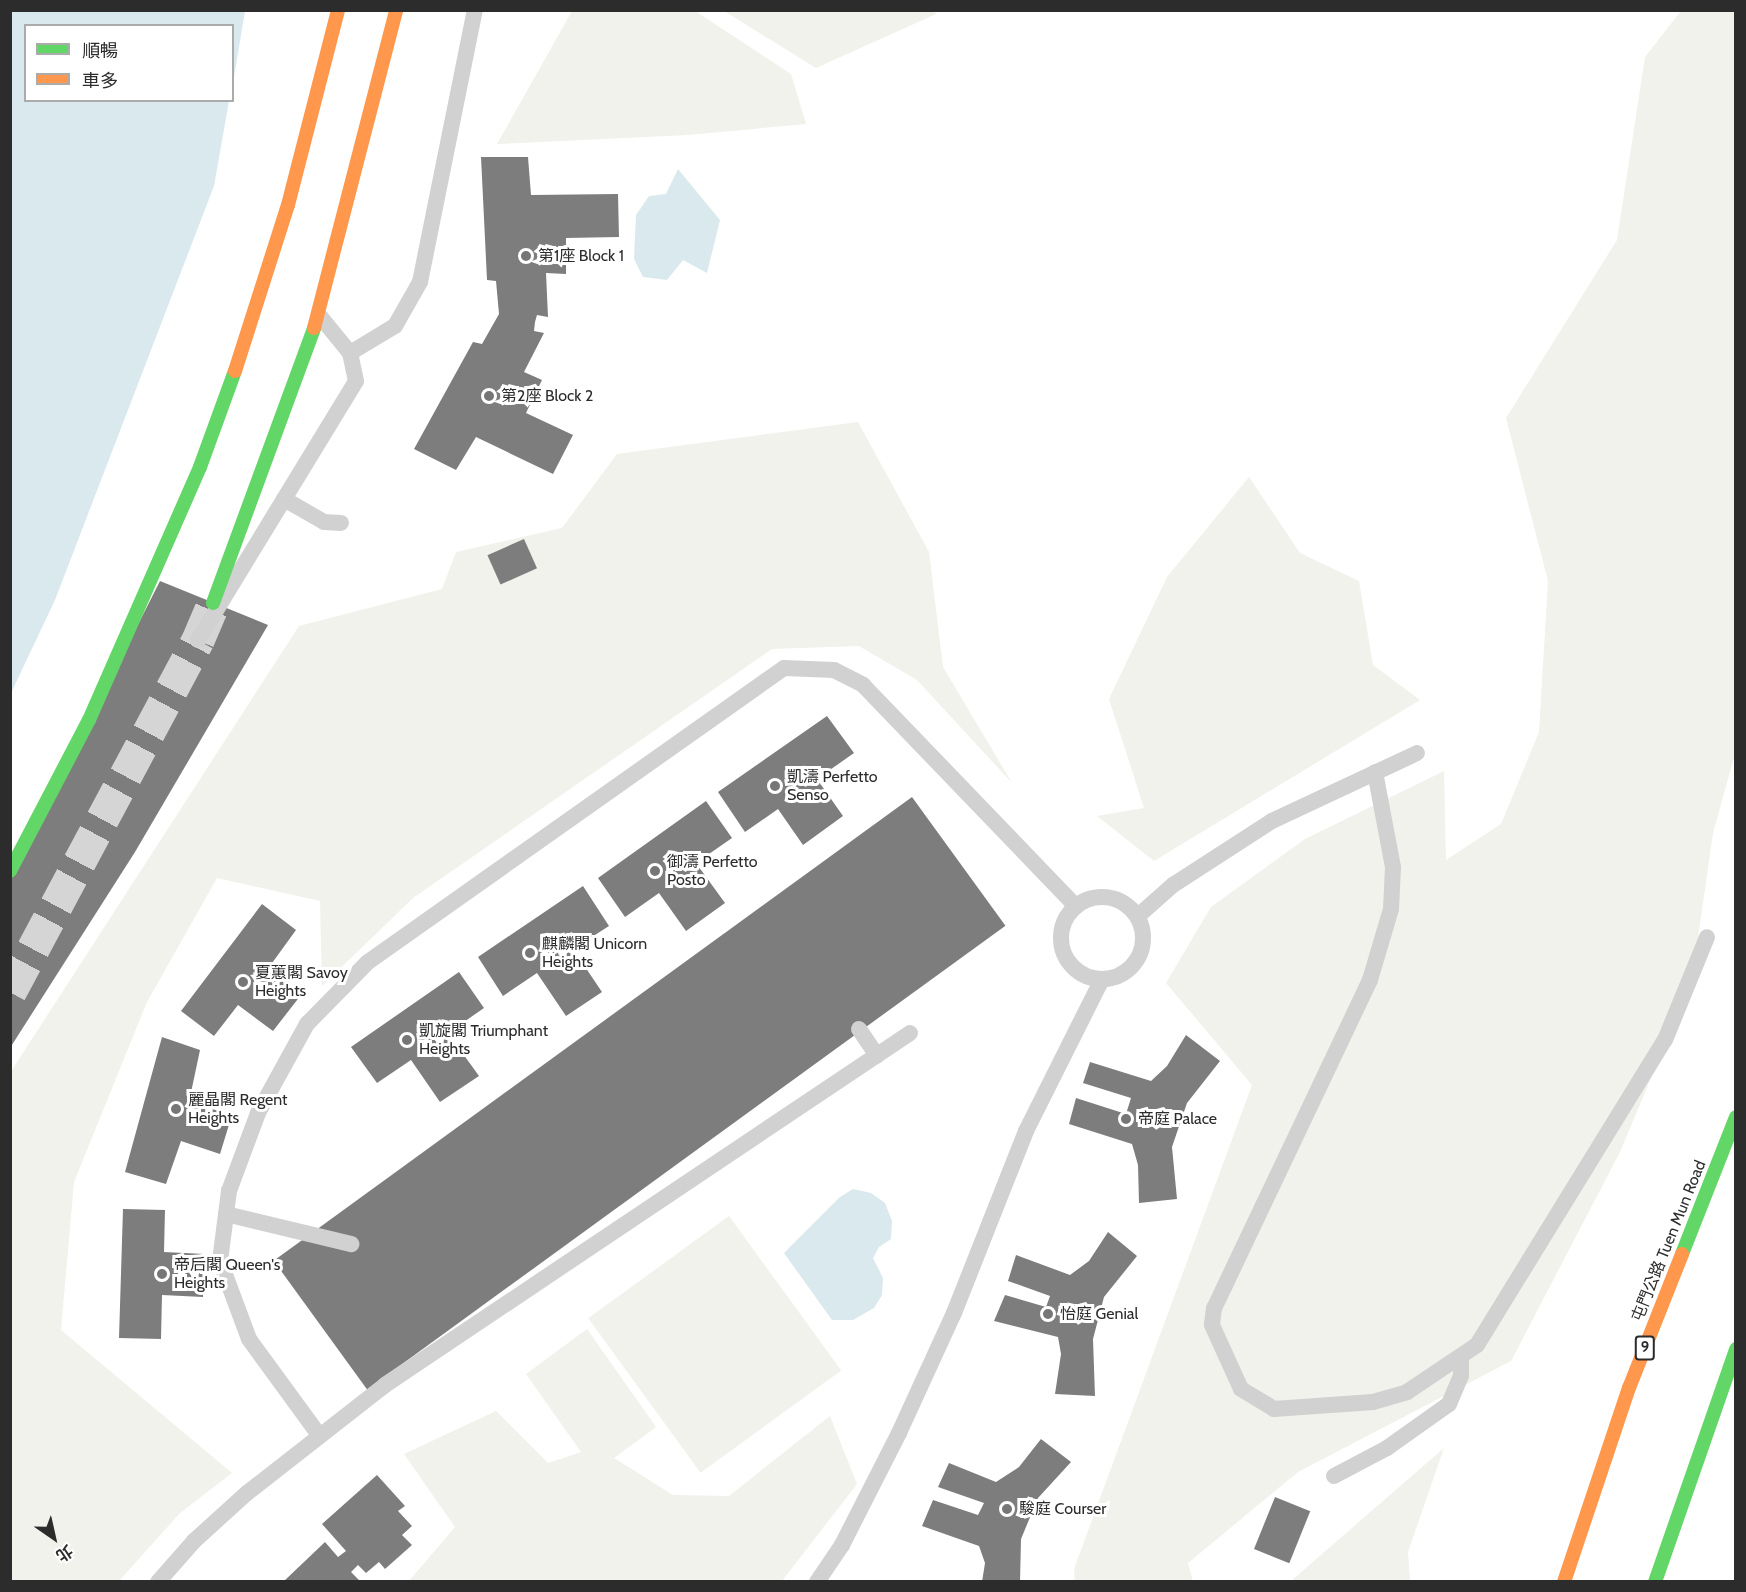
<!DOCTYPE html>
<meta charset="utf-8">
<style>
body{margin:0}
#map{position:relative;width:1746px;height:1592px;overflow:hidden;background:#fff;font-family:Cabin,"Noto Sans TC",sans-serif}
div>[style]{position:absolute}
[style*='--x']{left:calc(var(--x)*1px);top:calc(var(--y)*1px);width:calc(var(--w)*1px);rotate:calc(var(--a)*1deg)}
.green>*{inset:0;background:#f0f2eb;transform-origin:0 0}
.water>*{inset:0;background:#d9e9ee}
.building>*{inset:0;background:#7d7d7d;transform-origin:0 0}
.primary-tunnel>*{height:33px;margin-top:-16.5px;transform-origin:0;background:repeating-linear-gradient(90deg,#d5d5d5 0 33px,transparent 0 49px)}
.lane>*{height:16px;margin:-8px;padding:0 8px;transform-origin:8px;border-radius:8px;background:#d1d1d1}
.lane>.ring{margin:-8px;padding:0;box-sizing:content-box;background:none;border:16px solid #d1d1d1;border-radius:50%}
.fast>*{height:14px;margin:-7px;padding:0 7px;transform-origin:7px;border-radius:7px;background:#63d668}
.slow>*{height:14px;margin:-7px;padding:0 7px;transform-origin:7px;border-radius:7px;background:#ff974d}
.dots>*{width:16px;height:16px;translate:-50% -50%;box-sizing:border-box;border:3px solid #fff;border-radius:50%}
span{translate:-50% -50%;white-space:nowrap;text-align:center;line-height:1.15;-webkit-text-stroke:6px #fff;paint-order:stroke}
.shield-label span{padding:2px 4px;background:#fff;border:2px solid;border-radius:4px;-webkit-text-stroke-width:0}
.shield-label{font-size:15px;color:#2c2c2c;font-weight:700}
.poi-label{font-size:16px;color:#2c2c2c}
.left{translate:0 -50%;text-align:left}
.street-label{font-size:16px;color:#2c2c2c}
.frame{position:absolute;inset:0;border:12px solid #2c2c2c;pointer-events:none}
.legend{position:absolute;left:24px;top:24px;width:210px;height:78px;box-sizing:border-box;background:#fff;border:2px solid #ababab;margin:0;padding:8px 10px;list-style:none;font-size:18px;color:#2c2c2c}
.legend li{display:flex;align-items:center;gap:12px;height:30px}
.legend b{width:30px;border:2px solid #ababab}
.north{position:absolute;left:24px;top:1508px;width:60px;height:60px;-webkit-text-stroke:4px #fff;paint-order:stroke;rotate:146deg;font-size:16px;font-weight:700;line-height:24px;text-align:center;color:#2c2c2c}
.north::after{content:'';display:block;margin:auto;width:21px;height:27px;background:#2c2c2c;clip-path:polygon(50% 0,100% 100%,50% 72%,0 100%)}
</style>
<div id="map">
<div class="green">
<div style="clip-path:polygon(933px 10px,936px 14px,816px 68px,724px 11px)"></div>
<div style="clip-path:polygon(572px 11px,695px 11px,791px 74px,806px 124px,688px 135px,497px 144px)"></div>
<div style="clip-path:polygon(1681px 11px,1735px 11px,1735px 754px,1713px 833px,1692px 980px,1620px 1152px,1511px 1361px,1298px 1472px,1188px 1563px,1193px 1581px,1075px 1581px,1074px 1569px,1252px 1085px,1166px 983px,1211px 907px,1305px 839px,1444px 771px,1446px 860px,1501px 824px,1539px 732px,1548px 581px,1506px 418px,1617px 240px,1645px 57px)"></div>
<div style="clip-path:polygon(858px 422px,929px 552px,943px 667px,1012px 783px,917px 680px,859px 646px,772px 649px,413px 898px,322px 986px,320px 901px,217px 878px,147px 1002px,74px 1182px,61px 1330px,232px 1473px,180px 1513px,119px 1581px,11px 1581px,10px 1073px,299px 626px,442px 589px,456px 552px,562px 528px,617px 454px)"></div>
<div style="clip-path:polygon(1249px 477px,1300px 553px,1359px 581px,1373px 665px,1420px 700px,1154px 861px,1097px 816px,1144px 808px,1109px 699px,1167px 577px)"></div>
<div style="left:729px;top:1216px;width:191px;height:174px;rotate:54deg"></div>
<div style="clip-path:polygon(587px 1329px,656px 1427px,614px 1458px,673px 1495px,729px 1496px,830px 1416px,857px 1484px,782px 1581px,409px 1581px,455px 1527px,404px 1454px,496px 1411px,548px 1463px,581px 1452px,526px 1374px)"></div>
<div style="clip-path:polygon(1444px 1448px,1408px 1552px,1410px 1581px,1291px 1581px)"></div>
</div>
<div class="water">
<div style="clip-path:polygon(11px 10px,245px 11px,233px 83px,232px 26px,26px 26px,26px 100px,229px 101px,214px 186px,55px 600px,11px 693px)"></div>
<div style="clip-path:polygon(678px 169px,720px 220px,707px 273px,683px 260px,667px 280px,643px 277px,634px 259px,636px 215px,649px 196px,666px 194px)"></div>
<div style="clip-path:polygon(853px 1189px,871px 1193px,885px 1203px,892px 1221px,891px 1239px,879px 1247px,873px 1258px,883px 1278px,882px 1295px,874px 1308px,853px 1320px,832px 1320px,784px 1253px,840px 1197px)"></div>
</div>
<div class="building">
<div style="clip-path:polygon(481px 157px,528px 157px,531px 195px,618px 194px,619px 237px,566px 238px,566px 274px,546px 273px,548px 317px,537px 315px,535px 322px,534px 331px,544px 333px,524px 372px,542px 380px,526px 413px,573px 435px,553px 474px,476px 437px,456px 470px,414px 449px,473px 342px,482px 344px,499px 314px,496px 281px,487px 280px)"></div>
<div style="left:524px;top:539px;width:32px;height:40px;rotate:66deg"></div>
<div style="clip-path:polygon(160px 581px,268px 625px,135px 852px,10px 1048px,10px 878px)"></div>
<div style="clip-path:polygon(827px 716px,854px 753px,817px 779px,843px 816px,803px 845px,778px 809px,745px 832px,718px 792px)"></div>
<div style="left:912px;top:797px;width:159px;height:789px;rotate:54deg"></div>
<div style="clip-path:polygon(706px 801px,732px 838px,696px 863px,725px 903px,686px 931px,659px 893px,625px 917px,598px 878px)"></div>
<div style="clip-path:polygon(583px 886px,609px 926px,573px 949px,602px 992px,566px 1016px,537px 973px,503px 996px,478px 957px)"></div>
<div style="clip-path:polygon(262px 904px,296px 930px,267px 970px,301px 995px,273px 1031px,238px 1005px,214px 1036px,181px 1011px)"></div>
<div style="clip-path:polygon(459px 972px,484px 1008px,448px 1033px,479px 1076px,440px 1102px,411px 1060px,377px 1083px,351px 1047px)"></div>
<div style="clip-path:polygon(1186px 1035px,1220px 1061px,1187px 1103px,1172px 1147px,1177px 1199px,1139px 1203px,1138px 1165px,1132px 1144px,1069px 1124px,1076px 1098px,1126px 1114px,1131px 1098px,1083px 1083px,1090px 1062px,1151px 1081px,1167px 1066px)"></div>
<div style="clip-path:polygon(162px 1037px,200px 1050px,189px 1102px,232px 1115px,220px 1154px,181px 1141px,166px 1184px,125px 1172px)"></div>
<div style="clip-path:polygon(123px 1209px,165px 1210px,164px 1252px,204px 1254px,203px 1297px,162px 1295px,161px 1339px,119px 1338px)"></div>
<div style="clip-path:polygon(1108px 1232px,1137px 1256px,1104px 1297px,1093px 1339px,1095px 1396px,1055px 1394px,1061px 1354px,1058px 1337px,994px 1321px,1005px 1295px,1046px 1307px,1050px 1296px,1008px 1281px,1016px 1255px,1070px 1275px,1089px 1261px)"></div>
<div style="clip-path:polygon(1041px 1439px,1071px 1462px,1038px 1498px,1021px 1539px,1020px 1582px,982px 1582px,985px 1563px,979px 1546px,922px 1526px,933px 1500px,978px 1515px,984px 1503px,938px 1487px,949px 1463px,996px 1482px,1019px 1467px)"></div>
<div style="clip-path:polygon(377px 1475px,405px 1506px,398px 1511px,412px 1526px,402px 1535px,412px 1545px,385px 1569px,379px 1562px,366px 1573px,358px 1565px,351px 1572px,361px 1582px,283px 1582px,325px 1542px,338px 1557px,346px 1551px,322px 1524px)"></div>
<div style="left:1275px;top:1497px;width:38px;height:56px;rotate:22deg"></div>
</div>
<div class="primary-tunnel">
<div style="--x:10;--y:992;--w:399;--a:-61.9"></div>
<div style="--x:198;--y:640;--w:38;--a:-67"></div>
</div>
<div class="lane">
<div style="--x:350;--y:353;--w:52;--a:-31"></div>
<div style="--x:395;--y:326;--w:51;--a:-60.4"></div>
<div style="--x:420;--y:282;--w:278;--a:-78.6"></div>
<div style="--x:284;--y:499;--w:46;--a:29.9"></div>
<div style="--x:324;--y:522;--w:17;--a:3"></div>
<div style="--x:198;--y:640;--w:303;--a:-58.6"></div>
<div style="--x:356;--y:381;--w:29;--a:-102"></div>
<div style="--x:350;--y:353;--w:49;--a:-129.2"></div>
<div style="--x:1375;--y:772;--w:97;--a:79.3"></div>
<div style="--x:1393;--y:867;--w:42;--a:92.7"></div>
<div style="--x:1391;--y:909;--w:74;--a:106.5"></div>
<div style="--x:1370;--y:980;--w:363;--a:115.4"></div>
<div style="--x:1214;--y:1308;--w:17;--a:97"></div>
<div style="--x:1212;--y:1325;--w:70;--a:65.6"></div>
<div style="--x:1241;--y:1389;--w:39;--a:31"></div>
<div style="--x:1274;--y:1409;--w:99;--a:-4"></div>
<div style="--x:1373;--y:1402;--w:35;--a:-16"></div>
<div style="--x:1407;--y:1392;--w:84;--a:-33.9"></div>
<div style="--x:1477;--y:1345;--w:358;--a:-58.4"></div>
<div style="--x:1665;--y:1040;--w:111;--a:-67.8"></div>
<div class="ring" style="left:1061px;top:897px;width:66px;height:66px"></div>
<div style="--x:1138;--y:916;--w:47;--a:-41.5"></div>
<div style="--x:1173;--y:885;--w:118;--a:-32.9"></div>
<div style="--x:1272;--y:821;--w:160;--a:-25.1"></div>
<div style="--x:859;--y:1029;--w:32;--a:56"></div>
<div style="--x:226;--y:1214;--w:129;--a:13.5"></div>
<div style="--x:319;--y:1435;--w:119;--a:-126.1"></div>
<div style="--x:249;--y:1339;--w:83;--a:-110.4"></div>
<div style="--x:220;--y:1261;--w:71;--a:-82.7"></div>
<div style="--x:229;--y:1191;--w:83;--a:-69.6"></div>
<div style="--x:258;--y:1113;--w:102;--a:-61.2"></div>
<div style="--x:307;--y:1024;--w:87;--a:-45.5"></div>
<div style="--x:368;--y:962;--w:509;--a:-35.25"></div>
<div style="--x:784;--y:668;--w:50;--a:2.3"></div>
<div style="--x:834;--y:670;--w:33;--a:27"></div>
<div style="--x:863;--y:685;--w:307;--a:46.1"></div>
<div style="--x:1334;--y:1476;--w:60;--a:-27.8"></div>
<div style="--x:1387;--y:1448;--w:76;--a:-35.4"></div>
<div style="--x:1449;--y:1404;--w:30;--a:-67"></div>
<div style="--x:1461;--y:1376;--w:19;--a:-90"></div>
<div style="--x:158;--y:1582;--w:55;--a:-48.7"></div>
<div style="--x:194;--y:1541;--w:72;--a:-42.2"></div>
<div style="--x:247;--y:1493;--w:175;--a:-38"></div>
<div style="--x:385;--y:1385;--w:632;--a:-33.84"></div>
<div style="--x:817;--y:1582;--w:45;--a:-56"></div>
<div style="--x:842;--y:1545;--w:126;--a:-63"></div>
<div style="--x:899;--y:1433;--w:132;--a:-65.4"></div>
<div style="--x:954;--y:1313;--w:196;--a:-68.4"></div>
<div style="--x:1026;--y:1131;--w:170;--a:-63.4"></div>
</div>
<div class="fast">
<div style="--x:213;--y:603;--w:293;--a:-69.8"></div>
<div style="--x:10;--y:871;--w:170;--a:-62.4"></div>
<div style="--x:89;--y:720;--w:276;--a:-66.3"></div>
<div style="--x:200;--y:467;--w:102;--a:-70"></div>
<div style="--x:1682;--y:1254;--w:147;--a:-68.5"></div>
<div style="--x:1655;--y:1582;--w:247;--a:-70.8"></div>
</div>
<div class="slow">
<div style="--x:314;--y:328;--w:328;--a:-75.5"></div>
<div style="--x:235;--y:371;--w:174;--a:-72.3"></div>
<div style="--x:288;--y:205;--w:201;--a:-75.6"></div>
<div style="--x:1564;--y:1582;--w:205;--a:-71.5"></div>
<div style="--x:1629;--y:1388;--w:144;--a:-68.4"></div>
</div>
<div class="dots">
<div style="left:526px;top:256px;background:#767676"></div>
<div style="left:489px;top:396px;background:#767676"></div>
<div style="left:775px;top:786px;background:#767676"></div>
<div style="left:655px;top:871px;background:#767676"></div>
<div style="left:530px;top:953px;background:#767676"></div>
<div style="left:243px;top:982px;background:#767676"></div>
<div style="left:407px;top:1040px;background:#767676"></div>
<div style="left:176px;top:1109px;background:#767676"></div>
<div style="left:1126px;top:1119px;background:#767676"></div>
<div style="left:162px;top:1274px;background:#767676"></div>
<div style="left:1048px;top:1314px;background:#767676"></div>
<div style="left:1007px;top:1509px;background:#767676"></div>
</div>
<div class="shield-label">
<span style="left:1645px;top:1348px">9</span>
</div>
<div class="poi-label">
<span class="left" style="left:538px;top:256px">第1座 Block 1</span>
<span class="left" style="left:501px;top:396px">第2座 Block 2</span>
<span class="left" style="left:787px;top:786px">凱濤 Perfetto<br>Senso</span>
<span class="left" style="left:667px;top:871px">御濤 Perfetto<br>Posto</span>
<span class="left" style="left:542px;top:953px">麒麟閣 Unicorn<br>Heights</span>
<span class="left" style="left:255px;top:982px">夏蕙閣 Savoy<br>Heights</span>
<span class="left" style="left:419px;top:1040px">凱旋閣 Triumphant<br>Heights</span>
<span class="left" style="left:188px;top:1109px">麗晶閣 Regent<br>Heights</span>
<span class="left" style="left:1138px;top:1119px">帝庭 Palace</span>
<span class="left" style="left:174px;top:1274px">帝后閣 Queen's<br>Heights</span>
<span class="left" style="left:1060px;top:1314px">怡庭 Genial</span>
<span class="left" style="left:1019px;top:1509px">駿庭 Courser</span>
</div>
<div class="street-label">
<span style="left:1669px;top:1241px;rotate:-68deg">屯門公路 Tuen Mun Road</span>
</div>
<div class="frame"></div>
<ul class="legend">
<li><b style="height:8px;background:#63d668"></b>順暢</li>
<li><b style="height:8px;background:#ff974d"></b>車多</li>
</ul>
<div class="north">北</div>
</div>
